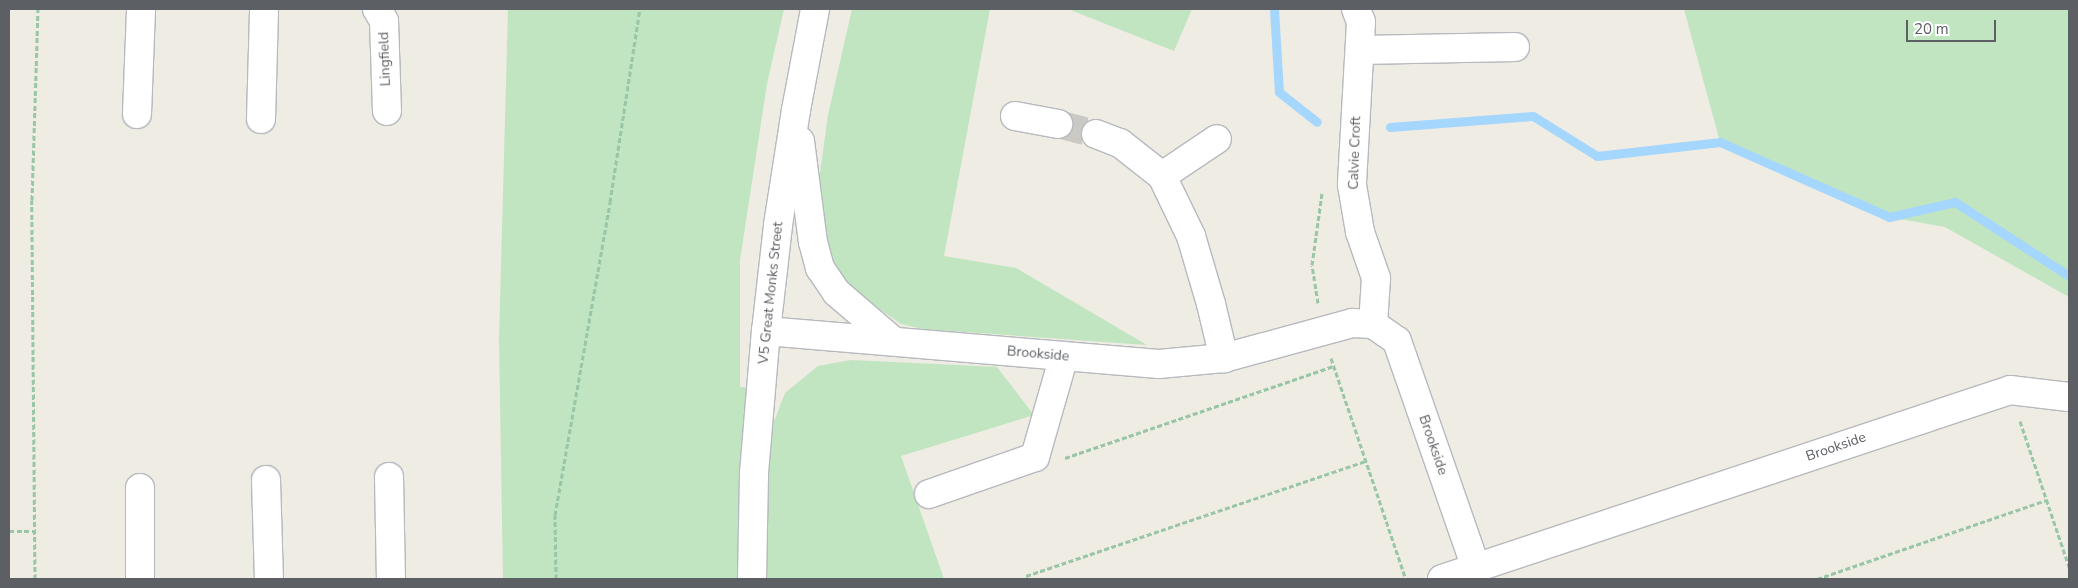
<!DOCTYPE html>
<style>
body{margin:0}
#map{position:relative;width:2078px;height:588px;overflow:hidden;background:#eeece3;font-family:"Nunito Sans",sans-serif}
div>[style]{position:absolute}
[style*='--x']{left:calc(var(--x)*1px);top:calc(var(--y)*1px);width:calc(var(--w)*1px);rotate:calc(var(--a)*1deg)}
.green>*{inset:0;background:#c0e5c0}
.stream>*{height:9px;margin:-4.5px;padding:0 4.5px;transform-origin:4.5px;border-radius:4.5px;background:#a4d6fe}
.minor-tunnel>*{height:28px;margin-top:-14px;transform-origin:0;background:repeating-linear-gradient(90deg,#cac9c3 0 28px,transparent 0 42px)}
.path>*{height:3px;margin-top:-1.5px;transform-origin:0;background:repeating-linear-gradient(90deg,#99c6a6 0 5px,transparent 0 7.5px)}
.roads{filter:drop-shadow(1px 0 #b6b9be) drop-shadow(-1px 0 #b6b9be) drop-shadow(0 1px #b6b9be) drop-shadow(0 -1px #b6b9be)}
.minor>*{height:28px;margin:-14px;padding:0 14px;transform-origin:14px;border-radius:14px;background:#fff}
span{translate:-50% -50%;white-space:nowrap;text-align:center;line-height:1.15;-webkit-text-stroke:5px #fff;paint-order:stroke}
.street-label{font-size:14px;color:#5c5f64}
.frame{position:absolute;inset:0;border:10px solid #5c5f64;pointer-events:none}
.scale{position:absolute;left:1906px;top:20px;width:90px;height:22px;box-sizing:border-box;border:2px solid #5c5f64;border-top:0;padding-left:6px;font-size:15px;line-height:18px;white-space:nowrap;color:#5c5f64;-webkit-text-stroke:4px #fff;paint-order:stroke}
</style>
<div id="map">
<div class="green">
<div style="clip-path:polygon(508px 9px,784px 9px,767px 84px,740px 260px,740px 387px,761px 388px,755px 471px,785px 393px,818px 366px,851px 360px,997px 367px,1034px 415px,901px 456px,944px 579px,503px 579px,499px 340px)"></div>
<div style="clip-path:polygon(852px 9px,990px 9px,944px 256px,1016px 268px,1147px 345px,923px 329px,901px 324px,844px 284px,829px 260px,816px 202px,828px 115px)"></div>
<div style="clip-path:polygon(1068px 9px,1192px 9px,1174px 51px)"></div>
<div style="clip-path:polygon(1684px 9px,2069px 9px,2069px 297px,1945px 227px,1889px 217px,1720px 142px)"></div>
</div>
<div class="stream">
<div style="--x:1274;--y:9;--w:83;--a:86.6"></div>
<div style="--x:1279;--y:92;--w:48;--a:38.3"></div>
<div style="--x:1390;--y:127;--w:143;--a:-4.4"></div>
<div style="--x:1533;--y:116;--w:75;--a:32"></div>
<div style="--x:1597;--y:156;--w:124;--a:-6.5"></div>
<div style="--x:1720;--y:142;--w:185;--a:23.9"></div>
<div style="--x:1889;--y:217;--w:68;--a:-12.8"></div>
<div style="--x:1955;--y:202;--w:136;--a:33"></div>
</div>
<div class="minor-tunnel">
<div style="--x:1058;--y:124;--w:39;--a:15"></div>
</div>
<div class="path">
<div style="--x:1318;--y:303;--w:38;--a:-99"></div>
<div style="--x:1312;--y:265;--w:73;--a:-82.1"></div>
<div style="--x:1331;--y:358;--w:233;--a:71.3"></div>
<div style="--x:2020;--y:421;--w:154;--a:71.4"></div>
<div style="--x:1065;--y:458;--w:284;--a:-18.9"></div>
<div style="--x:9;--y:531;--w:25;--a:0"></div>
<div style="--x:1026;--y:576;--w:359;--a:-18.7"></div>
<div style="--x:35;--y:579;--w:379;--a:-90.5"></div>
<div style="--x:32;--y:200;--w:191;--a:-88.2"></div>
<div style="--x:556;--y:579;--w:64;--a:-90.9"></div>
<div style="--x:555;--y:515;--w:318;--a:-80"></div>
<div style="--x:610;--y:202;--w:195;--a:-81.2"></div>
<div style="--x:1817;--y:579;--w:243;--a:-19"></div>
</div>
<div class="roads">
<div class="minor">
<div style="--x:377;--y:9;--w:14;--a:60"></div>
<div style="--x:384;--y:21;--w:90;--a:88.1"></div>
<div style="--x:1356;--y:9;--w:14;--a:69"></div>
<div style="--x:1361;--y:22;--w:163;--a:93.2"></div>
<div style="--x:1352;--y:185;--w:48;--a:80.3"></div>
<div style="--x:1360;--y:232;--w:49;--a:70.8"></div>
<div style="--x:1376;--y:278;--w:46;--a:93.7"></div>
<div style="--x:1360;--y:50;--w:155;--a:-1.1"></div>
<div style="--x:137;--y:114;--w:105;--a:-87.8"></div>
<div style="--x:1015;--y:116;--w:44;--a:10.5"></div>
<div style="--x:261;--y:119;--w:110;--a:-88.4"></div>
<div style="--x:1096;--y:134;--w:26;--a:21"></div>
<div style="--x:1120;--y:143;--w:53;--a:38.2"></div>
<div style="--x:1162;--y:176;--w:67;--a:64.2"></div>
<div style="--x:1191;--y:236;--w:71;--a:73.6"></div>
<div style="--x:1211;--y:304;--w:56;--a:76.5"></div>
<div style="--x:800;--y:141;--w:102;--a:82.7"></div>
<div style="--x:813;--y:242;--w:27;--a:75"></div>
<div style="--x:820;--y:268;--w:29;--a:56"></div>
<div style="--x:836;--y:292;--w:74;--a:40.6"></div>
<div style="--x:1162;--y:176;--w:66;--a:-33.9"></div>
<div style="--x:766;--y:331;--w:394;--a:4.8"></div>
<div style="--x:1159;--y:364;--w:65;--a:-5.3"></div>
<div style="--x:1224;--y:358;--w:133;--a:-15.3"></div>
<div style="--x:1352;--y:323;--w:21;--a:3"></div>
<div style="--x:1373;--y:324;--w:29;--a:35"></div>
<div style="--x:1397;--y:341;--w:240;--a:70.8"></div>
<div style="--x:389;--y:477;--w:102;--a:88.9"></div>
<div style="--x:266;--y:480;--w:99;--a:88.3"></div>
<div style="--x:929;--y:494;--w:112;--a:-19.2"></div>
<div style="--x:1035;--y:457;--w:105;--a:-74"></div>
<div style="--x:140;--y:579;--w:91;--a:-90"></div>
<div style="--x:752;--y:579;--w:106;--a:-88.9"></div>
<div style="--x:754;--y:473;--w:143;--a:-85.2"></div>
<div style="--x:766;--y:331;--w:107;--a:-83.5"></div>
<div style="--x:778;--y:225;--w:116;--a:-81.1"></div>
<div style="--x:796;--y:110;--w:103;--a:-79.3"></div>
<div style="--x:1442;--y:579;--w:599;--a:-18.4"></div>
<div style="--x:2010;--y:390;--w:59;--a:6.8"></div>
</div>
</div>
<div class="street-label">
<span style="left:385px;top:59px;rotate:-92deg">Lingfield</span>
<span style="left:1355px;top:153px;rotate:-88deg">Calvie Croft</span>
<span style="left:771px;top:293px;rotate:-84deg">V5 Great Monks Street</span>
<span style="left:1038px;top:354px;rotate:5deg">Brookside</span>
<span style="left:1433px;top:445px;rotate:71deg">Brookside</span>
<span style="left:1836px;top:447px;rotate:-19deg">Brookside</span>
</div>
<div class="frame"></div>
<div class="scale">20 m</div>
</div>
